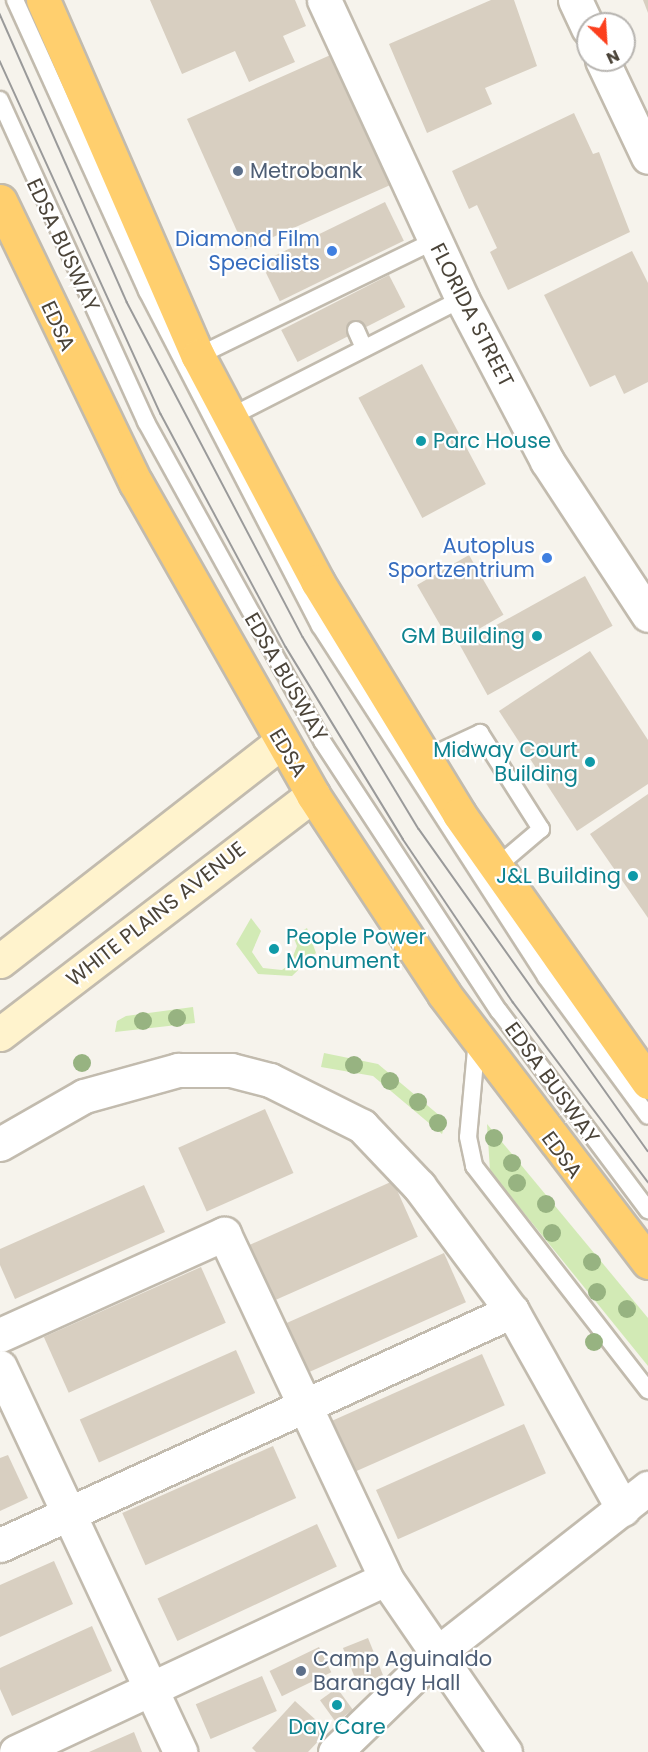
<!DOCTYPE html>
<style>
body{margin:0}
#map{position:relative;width:648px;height:1752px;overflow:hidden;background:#f6f3ec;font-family:Poppins,sans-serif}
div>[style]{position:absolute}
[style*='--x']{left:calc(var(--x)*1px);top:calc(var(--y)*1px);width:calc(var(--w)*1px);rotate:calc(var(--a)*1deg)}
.green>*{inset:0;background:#d2eab5}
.building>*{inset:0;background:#d8cfc1;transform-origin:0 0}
.roads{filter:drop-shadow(2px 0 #c2bbae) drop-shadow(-2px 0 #c2bbae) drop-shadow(0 2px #c2bbae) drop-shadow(0 -2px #c2bbae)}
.lane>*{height:16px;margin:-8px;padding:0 8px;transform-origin:8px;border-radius:8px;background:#fff}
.street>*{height:33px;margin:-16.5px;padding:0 16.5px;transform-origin:16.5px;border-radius:16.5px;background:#fff}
.secondary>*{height:33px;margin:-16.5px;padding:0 16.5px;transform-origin:16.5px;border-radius:16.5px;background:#fff3cd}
.highway>*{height:33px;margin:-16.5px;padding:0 16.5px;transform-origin:16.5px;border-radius:16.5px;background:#ffcf6e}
.tram>*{height:1.5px;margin:-0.75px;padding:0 0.75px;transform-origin:0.75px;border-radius:0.75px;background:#9a9a9a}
.trees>*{width:18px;height:18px;margin:-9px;border-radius:50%;background:#97b381}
.dots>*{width:16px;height:16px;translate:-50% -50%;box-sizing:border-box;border:3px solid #fff;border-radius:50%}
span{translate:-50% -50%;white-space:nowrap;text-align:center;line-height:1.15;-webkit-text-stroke:4.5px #fff;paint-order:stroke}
.service-label{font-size:21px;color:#4e5e75}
.left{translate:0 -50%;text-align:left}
.shop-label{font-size:21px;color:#366cbe}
.right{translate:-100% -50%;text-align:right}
.street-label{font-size:21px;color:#4b4439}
.culture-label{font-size:21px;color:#0d838f}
.north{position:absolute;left:576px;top:12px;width:60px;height:60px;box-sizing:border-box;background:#fff;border:2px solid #b7b4b0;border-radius:50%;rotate:155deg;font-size:16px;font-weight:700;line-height:24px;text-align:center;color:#4b4439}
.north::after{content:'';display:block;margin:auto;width:21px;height:27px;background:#fc3f1d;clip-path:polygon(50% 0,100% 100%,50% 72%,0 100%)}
</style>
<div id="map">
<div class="green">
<div style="clip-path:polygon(251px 918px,261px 931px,252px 952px,263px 968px,282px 970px,290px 964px,297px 946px,293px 936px,307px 928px,316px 953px,292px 976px,258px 974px,236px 944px)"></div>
<div style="clip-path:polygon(193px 1007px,195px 1023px,115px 1032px,117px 1021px,126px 1016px)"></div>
<div style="clip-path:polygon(324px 1053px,378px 1064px,446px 1121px,442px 1134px,373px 1076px,321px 1067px)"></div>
<div style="clip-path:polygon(487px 1124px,648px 1318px,648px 1366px,490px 1171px)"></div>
</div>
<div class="building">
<div style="clip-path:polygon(150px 0,295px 0,306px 26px,283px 36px,295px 62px,249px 82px,235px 51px,182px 74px)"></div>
<div style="clip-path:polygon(491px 0,514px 0,537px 66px,485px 88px,492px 104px,427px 133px,389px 44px)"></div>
<div style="clip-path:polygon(643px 0,648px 0,648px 13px)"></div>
<div style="left:335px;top:53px;width:143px;height:162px;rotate:66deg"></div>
<div style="clip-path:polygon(574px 113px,593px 154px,599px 152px,630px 232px,508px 290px,490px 252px,497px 248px,477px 205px,469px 209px,452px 171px)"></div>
<div style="left:385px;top:202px;width:43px;height:138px;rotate:64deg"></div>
<div style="clip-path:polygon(632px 251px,648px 283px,648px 382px,624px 394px,615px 375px,590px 387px,544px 295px)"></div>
<div style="left:389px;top:275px;width:36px;height:121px;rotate:63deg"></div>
<div style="left:422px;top:364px;width:136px;height:72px;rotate:62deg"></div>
<div style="left:469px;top:555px;width:69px;height:60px;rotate:60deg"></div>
<div style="left:585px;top:576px;width:57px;height:143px;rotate:61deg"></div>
<div style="clip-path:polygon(590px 651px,648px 740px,648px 784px,577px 831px,499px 711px)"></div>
<div style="clip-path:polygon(648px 794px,648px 918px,590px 834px)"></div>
<div style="left:265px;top:1109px;width:70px;height:95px;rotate:66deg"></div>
<div style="left:393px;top:1181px;width:61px;height:162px;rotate:66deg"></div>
<div style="clip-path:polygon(144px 1185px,165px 1232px,15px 1299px,0 1265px,0 1249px)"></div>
<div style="left:444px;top:1253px;width:54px;height:174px;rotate:66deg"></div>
<div style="left:201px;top:1267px;width:61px;height:172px;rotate:66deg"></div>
<div style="left:236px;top:1350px;width:47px;height:171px;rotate:66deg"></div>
<div style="left:482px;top:1354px;width:56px;height:164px;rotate:66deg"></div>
<div style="left:524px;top:1424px;width:54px;height:162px;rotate:66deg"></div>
<div style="left:273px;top:1446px;width:57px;height:165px;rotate:66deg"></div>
<div style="clip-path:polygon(8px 1455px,28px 1498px,0 1511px,0 1458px)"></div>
<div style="left:317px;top:1524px;width:47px;height:176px;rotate:65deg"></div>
<div style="clip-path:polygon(54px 1561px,73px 1604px,0 1637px,0 1585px)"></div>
<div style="clip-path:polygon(92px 1626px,112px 1671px,12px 1716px,0 1689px,0 1668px)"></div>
<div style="left:368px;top:1638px;width:40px;height:27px;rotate:68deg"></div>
<div style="left:319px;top:1647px;width:28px;height:55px;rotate:64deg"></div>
<div style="left:262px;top:1676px;width:38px;height:72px;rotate:67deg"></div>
<div style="left:337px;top:1688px;width:27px;height:21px;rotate:54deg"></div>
<div style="clip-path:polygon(295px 1701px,328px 1731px,308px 1752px,256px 1752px,252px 1748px)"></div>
<div style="clip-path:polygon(134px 1732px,142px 1752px,89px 1752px)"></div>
</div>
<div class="roads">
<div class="lane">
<div style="--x:15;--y:0;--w:320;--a:65.6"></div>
<div style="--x:147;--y:291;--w:377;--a:62.7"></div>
<div style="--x:320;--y:626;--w:417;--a:57.2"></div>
<div style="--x:546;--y:977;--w:172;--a:53.7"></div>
<div style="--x:0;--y:100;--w:354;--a:65.6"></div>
<div style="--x:146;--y:422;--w:364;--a:61.1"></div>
<div style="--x:322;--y:741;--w:323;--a:56.8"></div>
<div style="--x:499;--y:1011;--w:249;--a:53.2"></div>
<div style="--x:356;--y:330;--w:20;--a:66"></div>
<div style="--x:198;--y:356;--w:263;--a:-26"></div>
<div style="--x:228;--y:418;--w:263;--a:-27"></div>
<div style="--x:424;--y:759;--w:62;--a:-24.9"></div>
<div style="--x:480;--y:733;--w:114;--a:57.6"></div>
<div style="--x:541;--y:829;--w:60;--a:139.7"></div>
<div style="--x:477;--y:1039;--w:98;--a:95.2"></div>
<div style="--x:468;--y:1137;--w:30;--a:78"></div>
<div style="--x:474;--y:1166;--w:284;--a:52.2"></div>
</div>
<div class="street">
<div style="--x:324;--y:0;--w:329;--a:65.2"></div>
<div style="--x:462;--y:299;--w:183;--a:62.3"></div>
<div style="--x:547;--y:461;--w:184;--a:56.7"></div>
<div style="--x:575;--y:0;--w:31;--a:65"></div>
<div style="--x:602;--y:60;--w:107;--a:64.6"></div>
<div style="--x:0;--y:1144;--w:97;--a:-29.7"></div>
<div style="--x:84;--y:1096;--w:98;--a:-15.5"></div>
<div style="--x:178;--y:1070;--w:53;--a:0"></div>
<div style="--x:231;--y:1070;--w:40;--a:14.4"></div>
<div style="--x:270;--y:1080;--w:103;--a:26.6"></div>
<div style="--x:362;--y:1126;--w:83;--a:46.5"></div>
<div style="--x:419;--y:1186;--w:156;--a:53.4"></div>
<div style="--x:512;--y:1311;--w:227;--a:60.7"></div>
<div style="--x:0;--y:1335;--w:246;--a:-24.3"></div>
<div style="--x:224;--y:1234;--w:381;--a:64.8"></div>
<div style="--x:386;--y:1579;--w:210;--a:55.5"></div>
<div style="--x:0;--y:1367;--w:425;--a:64.9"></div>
<div style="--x:0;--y:1545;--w:563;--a:-24.56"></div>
<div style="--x:16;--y:1752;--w:408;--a:-25.1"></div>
<div style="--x:335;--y:1752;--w:139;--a:-44.1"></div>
<div style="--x:435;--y:1655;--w:271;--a:-38.1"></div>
</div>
<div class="secondary">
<div style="--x:0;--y:961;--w:356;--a:-37.9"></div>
<div style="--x:0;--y:1034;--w:394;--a:-37.4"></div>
</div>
<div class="highway">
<div style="--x:43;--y:0;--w:388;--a:66.5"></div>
<div style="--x:198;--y:356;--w:255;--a:62.1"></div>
<div style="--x:317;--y:581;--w:273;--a:58.6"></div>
<div style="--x:459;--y:814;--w:328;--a:54.8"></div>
<div style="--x:0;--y:201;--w:313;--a:64.3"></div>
<div style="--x:136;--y:483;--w:359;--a:60.4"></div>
<div style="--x:313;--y:795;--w:238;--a:56.6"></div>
<div style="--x:444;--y:994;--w:337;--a:52.7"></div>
</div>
</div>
<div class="tram">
<div style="--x:0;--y:14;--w:315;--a:66.2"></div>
<div style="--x:127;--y:302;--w:378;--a:62.3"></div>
<div style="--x:303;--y:637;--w:224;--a:58.9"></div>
<div style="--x:419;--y:829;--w:395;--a:54.6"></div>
<div style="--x:0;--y:61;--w:388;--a:65.5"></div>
<div style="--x:161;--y:414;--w:264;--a:61.8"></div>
<div style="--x:286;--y:647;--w:225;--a:58.6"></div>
<div style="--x:403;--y:839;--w:197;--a:56"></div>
<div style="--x:513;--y:1002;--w:225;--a:53.1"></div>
</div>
<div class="trees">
<div style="left:177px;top:1018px"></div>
<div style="left:143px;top:1021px"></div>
<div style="left:82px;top:1063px"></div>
<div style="left:354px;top:1065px"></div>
<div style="left:390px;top:1081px"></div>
<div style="left:418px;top:1102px"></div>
<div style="left:438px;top:1123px"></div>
<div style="left:494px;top:1138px"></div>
<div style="left:512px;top:1163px"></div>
<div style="left:517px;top:1183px"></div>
<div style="left:546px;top:1204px"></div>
<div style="left:552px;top:1233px"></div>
<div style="left:592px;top:1262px"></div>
<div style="left:597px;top:1292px"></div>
<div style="left:627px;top:1309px"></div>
<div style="left:594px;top:1342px"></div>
</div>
<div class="dots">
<div style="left:238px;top:171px;background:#5c6f8a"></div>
<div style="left:332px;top:251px;background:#3f7fe0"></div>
<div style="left:421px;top:441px;background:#0f9aa8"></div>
<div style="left:547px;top:558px;background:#3f7fe0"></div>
<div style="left:537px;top:636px;background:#0f9aa8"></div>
<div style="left:590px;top:762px;background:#0f9aa8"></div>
<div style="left:633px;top:876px;background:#0f9aa8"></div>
<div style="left:274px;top:949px;background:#0f9aa8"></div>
<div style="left:301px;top:1671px;background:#5c6f8a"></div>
<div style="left:337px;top:1705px;background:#0f9aa8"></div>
</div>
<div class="service-label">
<span class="left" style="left:250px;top:171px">Metrobank</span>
<span class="left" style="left:313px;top:1671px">Camp Aguinaldo<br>Barangay Hall</span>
</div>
<div class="shop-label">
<span class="right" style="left:320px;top:251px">Diamond Film<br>Specialists</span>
<span class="right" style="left:535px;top:558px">Autoplus<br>Sportzentrium</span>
</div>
<div class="street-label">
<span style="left:63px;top:245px;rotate:65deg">EDSA BUSWAY</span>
<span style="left:472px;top:315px;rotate:63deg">FLORIDA STREET</span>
<span style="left:58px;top:326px;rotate:65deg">EDSA</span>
<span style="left:286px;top:677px;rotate:60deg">EDSA BUSWAY</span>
<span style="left:288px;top:753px;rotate:59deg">EDSA</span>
<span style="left:156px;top:914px;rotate:-38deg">WHITE PLAINS AVENUE</span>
<span style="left:552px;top:1083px;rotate:54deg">EDSA BUSWAY</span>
<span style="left:562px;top:1155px;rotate:53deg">EDSA</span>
</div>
<div class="culture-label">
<span class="left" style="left:433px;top:441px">Parc House</span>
<span class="right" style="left:525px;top:636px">GM Building</span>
<span class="right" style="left:578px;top:762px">Midway Court<br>Building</span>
<span class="right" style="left:621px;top:876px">J&amp;L Building</span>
<span class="left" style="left:286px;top:949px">People Power<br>Monument</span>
<span style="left:337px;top:1727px">Day Care</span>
</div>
<div class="north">N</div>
</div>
